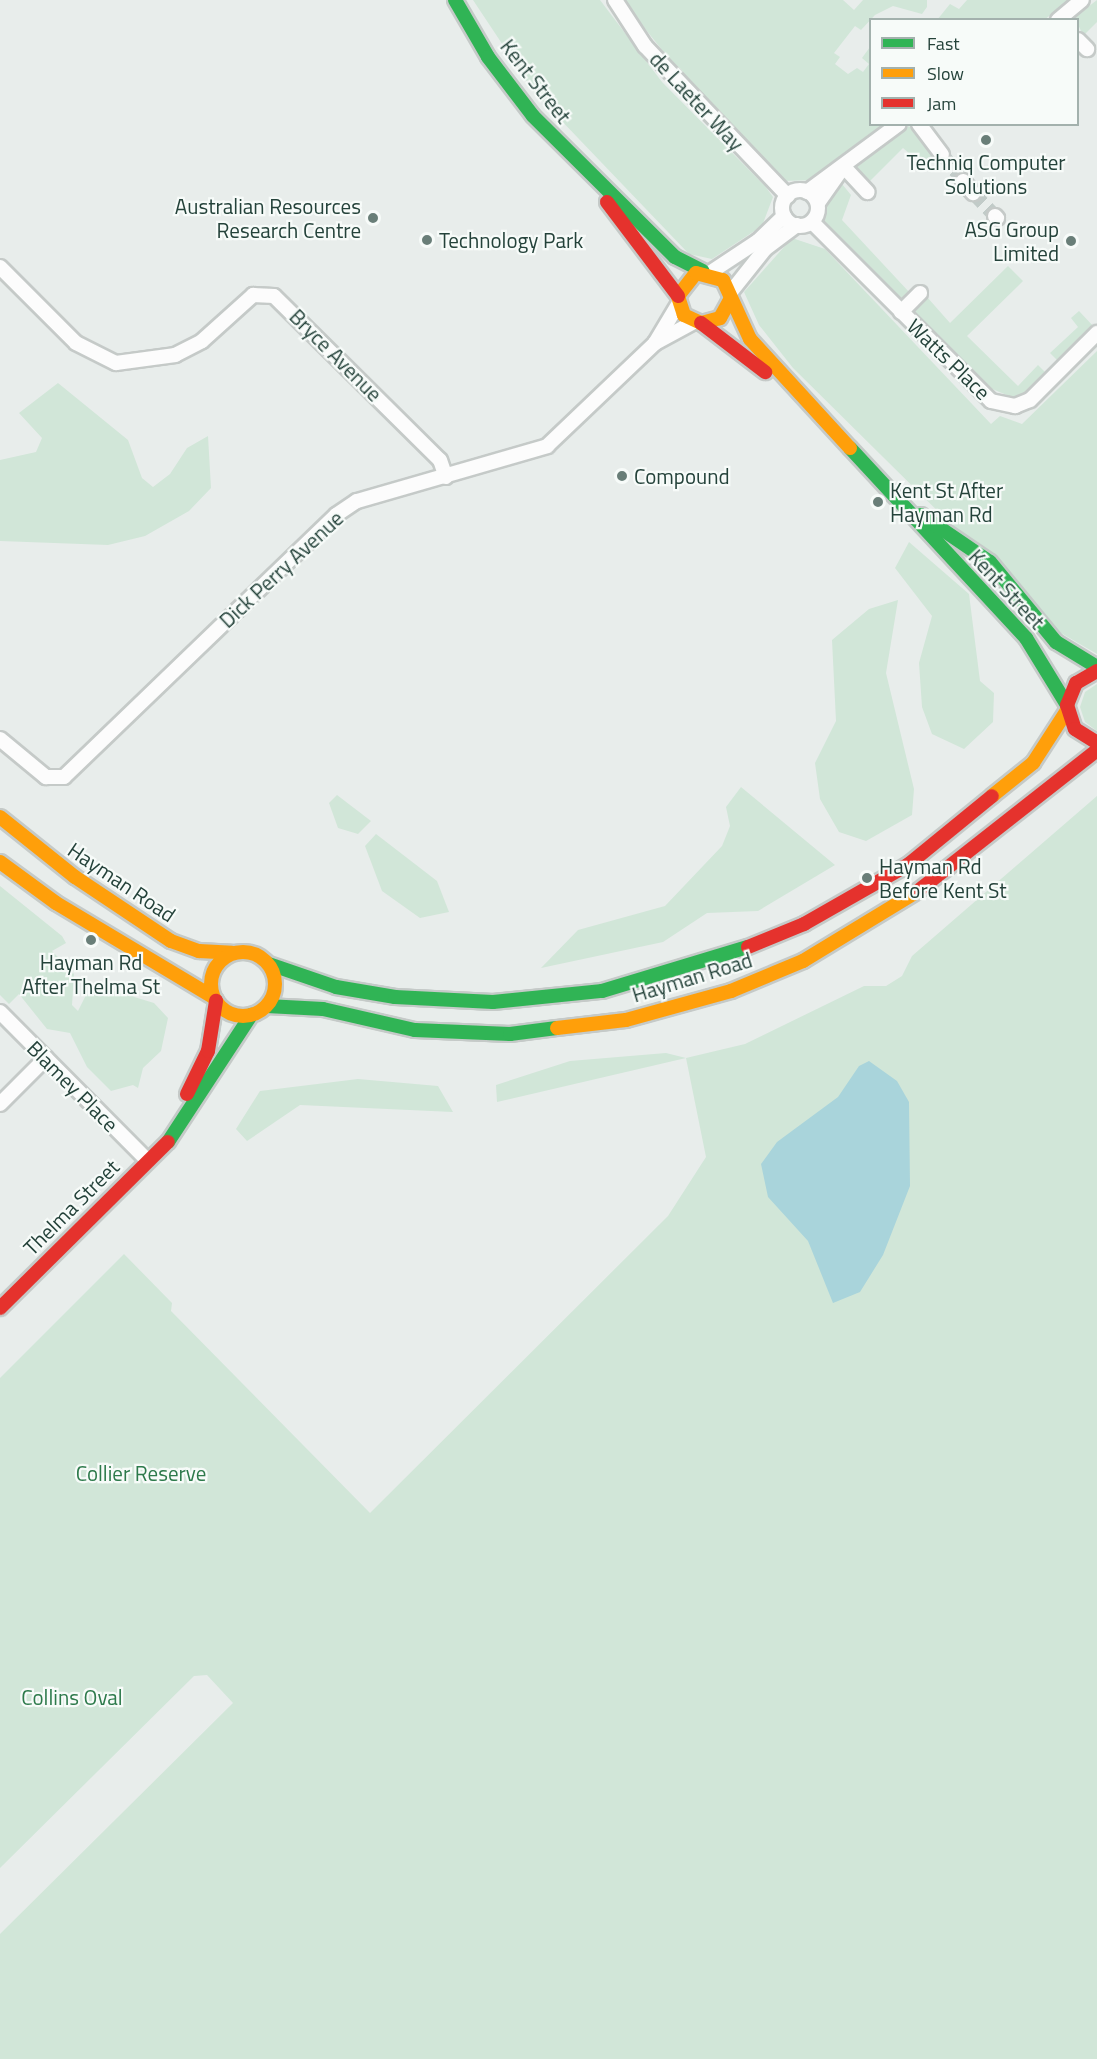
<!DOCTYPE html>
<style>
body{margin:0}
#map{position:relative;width:1097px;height:2059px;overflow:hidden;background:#e8edeb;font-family:"Titillium Web",sans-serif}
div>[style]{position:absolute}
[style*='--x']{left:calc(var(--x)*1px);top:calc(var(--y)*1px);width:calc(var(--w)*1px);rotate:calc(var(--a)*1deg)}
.green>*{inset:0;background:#d1e6d8}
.water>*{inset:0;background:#a9d4db}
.street-tunnel>*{height:14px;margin-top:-7px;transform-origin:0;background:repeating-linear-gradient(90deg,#c1cbc8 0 14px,transparent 0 21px)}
.roads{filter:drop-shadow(2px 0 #c5cac8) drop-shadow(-2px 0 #c5cac8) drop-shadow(0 2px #c5cac8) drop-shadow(0 -2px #c5cac8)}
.street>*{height:14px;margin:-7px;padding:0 7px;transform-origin:7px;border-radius:7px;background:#fcfcfc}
.street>.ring{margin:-7px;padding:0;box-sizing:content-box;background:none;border:14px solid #fcfcfc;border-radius:50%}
.fast>*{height:14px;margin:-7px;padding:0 7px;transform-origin:7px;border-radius:7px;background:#30b455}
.slow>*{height:14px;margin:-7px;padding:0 7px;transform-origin:7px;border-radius:7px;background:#ff9f0a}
.slow>.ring{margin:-7px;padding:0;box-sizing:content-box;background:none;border:14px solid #ff9f0a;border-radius:50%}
.jam>*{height:14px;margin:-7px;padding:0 7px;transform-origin:7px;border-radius:7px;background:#e5322d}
.dots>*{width:16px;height:16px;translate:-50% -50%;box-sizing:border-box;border:3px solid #f7fbf9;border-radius:50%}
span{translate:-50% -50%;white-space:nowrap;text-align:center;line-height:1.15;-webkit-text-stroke:4.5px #f7fbf9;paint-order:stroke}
.street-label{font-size:21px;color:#24423a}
.poi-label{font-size:21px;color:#24423a}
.right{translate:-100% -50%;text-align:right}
.left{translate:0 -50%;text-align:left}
.park-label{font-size:21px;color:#2d7a4b}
.legend{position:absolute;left:869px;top:18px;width:210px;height:108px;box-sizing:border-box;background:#f7fbf9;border:2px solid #a3b1ad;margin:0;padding:8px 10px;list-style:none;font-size:18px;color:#24423a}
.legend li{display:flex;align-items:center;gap:12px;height:30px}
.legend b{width:30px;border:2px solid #a3b1ad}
</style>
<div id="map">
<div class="green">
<div style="clip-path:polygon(473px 0,600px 0,662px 82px,765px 186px,773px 197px,762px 226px,712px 259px,689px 254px,534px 92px)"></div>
<div style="clip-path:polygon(622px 0,843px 0,854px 10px,863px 0,927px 0,927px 7px,922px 14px,893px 6px,875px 15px,861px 30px,855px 26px,834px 53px,840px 57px,835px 64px,848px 74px,857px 68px,863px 72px,869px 64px,862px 58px,870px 47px,870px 124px,888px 125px,815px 180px,782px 181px,691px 86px)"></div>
<div style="clip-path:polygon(967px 0,1072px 0,1045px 19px,937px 20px,950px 4px,959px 9px)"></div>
<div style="clip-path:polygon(1097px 0,1097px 22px,1083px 36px,1075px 17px)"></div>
<div style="clip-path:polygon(909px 126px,934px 158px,925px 167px,903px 148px,867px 184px,856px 167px)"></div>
<div style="clip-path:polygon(842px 184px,851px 195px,842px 220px,910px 293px,900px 303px,826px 227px,822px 212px)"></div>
<div style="clip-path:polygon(792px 238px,825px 249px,991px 424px,1000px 416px,1022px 424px,1097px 351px,1097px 654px,1061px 633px,793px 368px,759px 325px,744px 292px)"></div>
<div style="clip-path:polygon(1008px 266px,1023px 281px,967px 336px,1018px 386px,1038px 365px,1047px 374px,1016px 399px,983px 385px,910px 313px,927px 297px,950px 323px)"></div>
<div style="clip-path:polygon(1079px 311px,1094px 327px,1059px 362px,1050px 353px,1078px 327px,1071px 318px)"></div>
<div style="clip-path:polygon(58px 383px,128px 440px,142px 478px,153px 487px,170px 474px,187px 448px,208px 436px,211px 488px,189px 511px,145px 536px,108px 545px,0 541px,0 460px,36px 452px,42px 438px,19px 413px)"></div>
<div style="clip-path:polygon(909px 542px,969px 594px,980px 681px,994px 693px,993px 722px,964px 749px,932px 734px,922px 707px,919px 663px,932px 616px,895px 568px)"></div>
<div style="clip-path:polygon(898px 600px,886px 673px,914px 789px,912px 815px,866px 841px,839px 832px,820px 799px,815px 763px,836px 721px,832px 640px,869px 609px)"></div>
<div style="clip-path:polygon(1097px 684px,1097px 731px,1085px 722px,1080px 707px,1085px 692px)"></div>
<div style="clip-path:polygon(741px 787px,835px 865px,758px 911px,707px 913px,663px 942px,541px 968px,578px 930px,665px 906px,722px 846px,730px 826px,726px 807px)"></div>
<div style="clip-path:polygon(337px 795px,371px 821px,358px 834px,338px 828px,329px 803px)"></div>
<div style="clip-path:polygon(1097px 796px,1097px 2059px,0 2059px,0 1934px,233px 1703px,207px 1675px,194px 1676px,0 1868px,0 1378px,124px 1254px,172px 1303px,171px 1311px,370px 1513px,668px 1216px,706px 1157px,686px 1058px,497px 1102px,496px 1085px,570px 1061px,666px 1053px,686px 1058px,745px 1044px,864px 986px,886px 986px,902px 976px,912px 956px)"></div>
<div style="clip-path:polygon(376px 834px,437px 881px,449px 912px,420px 918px,382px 891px,365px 846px)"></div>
<div style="clip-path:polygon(0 886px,62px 936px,66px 943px,52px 951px,74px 974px,72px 1005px,78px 1011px,86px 995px,108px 989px,154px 1003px,168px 1018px,161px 1051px,143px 1068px,138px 1088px,133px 1085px,111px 1091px,87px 1067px,70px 1033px,47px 1029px,19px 994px,9px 1004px,0 995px)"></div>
<div style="clip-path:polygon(358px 1079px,438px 1086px,453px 1112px,300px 1105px,247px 1141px,236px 1129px,260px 1091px)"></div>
</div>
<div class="water">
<div style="clip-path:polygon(869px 1061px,897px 1081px,909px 1102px,910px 1186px,883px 1255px,860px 1292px,833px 1303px,808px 1241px,768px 1197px,761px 1164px,777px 1142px,838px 1097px,859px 1066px)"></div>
</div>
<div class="street-tunnel">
<div style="--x:942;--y:154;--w:34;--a:52"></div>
<div style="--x:973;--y:193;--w:32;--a:46"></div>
</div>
<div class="roads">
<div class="street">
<div style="--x:615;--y:0;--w:55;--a:56.9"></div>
<div style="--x:645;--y:46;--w:207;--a:46.4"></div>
<div style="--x:1058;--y:20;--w:31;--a:-40"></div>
<div style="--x:1078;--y:40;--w:13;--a:45"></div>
<div style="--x:919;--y:124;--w:38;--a:53"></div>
<div style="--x:845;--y:168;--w:33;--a:47"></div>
<div style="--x:963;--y:181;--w:16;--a:50"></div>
<div class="ring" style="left:782px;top:190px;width:22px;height:22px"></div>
<div style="--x:807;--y:192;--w:114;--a:-36.5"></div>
<div style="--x:818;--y:203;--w:38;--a:-55"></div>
<div style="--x:995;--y:216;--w:3;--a:45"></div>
<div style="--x:812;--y:222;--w:253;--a:45"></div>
<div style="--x:991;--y:401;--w:25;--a:12"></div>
<div style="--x:1015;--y:406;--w:16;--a:-22"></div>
<div style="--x:1030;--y:400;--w:95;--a:-45"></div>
<div style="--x:0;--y:267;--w:107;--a:45"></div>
<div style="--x:76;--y:343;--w:45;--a:26.6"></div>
<div style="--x:116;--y:363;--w:60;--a:-7.7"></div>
<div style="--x:175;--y:355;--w:30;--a:-27"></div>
<div style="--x:202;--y:341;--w:69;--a:-42"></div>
<div style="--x:253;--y:295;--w:21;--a:3"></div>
<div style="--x:274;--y:296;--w:233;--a:44.7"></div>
<div style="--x:440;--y:460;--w:18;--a:71"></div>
<div style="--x:711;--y:272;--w:56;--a:-33.4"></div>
<div style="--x:758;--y:241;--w:36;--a:-44"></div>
<div style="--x:730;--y:293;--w:56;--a:-51.5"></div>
<div style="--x:765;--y:249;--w:40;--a:-37"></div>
<div style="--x:901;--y:312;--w:27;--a:-45"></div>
<div style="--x:655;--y:343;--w:47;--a:-59"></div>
<div style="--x:0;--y:739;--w:60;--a:39.6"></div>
<div style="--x:46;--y:777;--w:18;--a:0"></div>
<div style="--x:64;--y:777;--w:378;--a:-43.9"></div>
<div style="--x:336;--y:515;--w:25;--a:-34"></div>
<div style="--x:357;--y:501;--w:198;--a:-16.1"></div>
<div style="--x:547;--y:446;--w:149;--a:-43.6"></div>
<div style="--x:655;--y:343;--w:44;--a:-28.3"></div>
<div style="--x:0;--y:1012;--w:209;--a:45.2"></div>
<div style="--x:0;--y:1104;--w:65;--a:-45"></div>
</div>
<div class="fast">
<div style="--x:455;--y:0;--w:66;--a:59.9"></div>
<div style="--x:488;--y:57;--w:74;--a:52.7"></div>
<div style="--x:533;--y:116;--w:200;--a:44.8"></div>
<div style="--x:675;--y:257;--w:31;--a:27"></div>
<div style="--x:850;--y:448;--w:259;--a:47.2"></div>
<div style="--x:1026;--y:638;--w:79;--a:58.5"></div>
<div style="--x:921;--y:515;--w:83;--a:34.3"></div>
<div style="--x:990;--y:562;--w:104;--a:50.5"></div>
<div style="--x:1056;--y:642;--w:48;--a:31.4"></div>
<div style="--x:269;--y:964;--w:71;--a:18.9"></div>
<div style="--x:336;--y:987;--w:60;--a:9.6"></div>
<div style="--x:395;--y:997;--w:98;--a:2.9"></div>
<div style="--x:493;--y:1002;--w:110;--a:-5.8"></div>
<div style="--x:602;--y:991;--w:152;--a:-16.8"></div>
<div style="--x:267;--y:1006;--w:56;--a:3.1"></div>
<div style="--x:323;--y:1009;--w:94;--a:12.9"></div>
<div style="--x:415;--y:1030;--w:95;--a:2.4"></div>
<div style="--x:510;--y:1034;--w:47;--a:-7.3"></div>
<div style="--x:168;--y:1142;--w:152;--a:-56.8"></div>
</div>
<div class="slow">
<div style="--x:730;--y:300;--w:21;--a:119"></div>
<div style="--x:720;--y:318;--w:20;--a:165"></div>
<div style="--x:701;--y:323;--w:19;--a:-155"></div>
<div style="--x:684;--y:315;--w:20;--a:-108"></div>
<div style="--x:678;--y:296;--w:29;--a:-52"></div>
<div style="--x:696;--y:273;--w:28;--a:15"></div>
<div style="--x:723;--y:280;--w:65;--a:65.4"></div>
<div style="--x:750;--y:339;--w:148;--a:47.5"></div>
<div style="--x:992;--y:796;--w:53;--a:-38.8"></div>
<div style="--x:1033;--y:763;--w:64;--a:-57.1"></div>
<div style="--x:0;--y:817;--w:96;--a:38.7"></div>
<div style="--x:75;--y:877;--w:115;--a:33.7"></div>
<div style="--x:171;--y:941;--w:30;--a:20"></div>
<div style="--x:199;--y:951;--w:33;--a:3"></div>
<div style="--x:0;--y:862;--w:69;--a:36.2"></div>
<div style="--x:56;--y:903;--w:183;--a:30.9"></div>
<div class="ring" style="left:211px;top:952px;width:50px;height:50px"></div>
<div style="--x:557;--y:1028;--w:69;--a:-6.6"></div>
<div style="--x:626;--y:1020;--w:109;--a:-15.4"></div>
<div style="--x:731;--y:991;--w:78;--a:-22.6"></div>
<div style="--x:803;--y:961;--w:135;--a:-31.3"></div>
</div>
<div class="jam">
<div style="--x:607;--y:202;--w:118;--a:52.9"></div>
<div style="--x:701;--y:323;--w:81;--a:37.4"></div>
<div style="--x:1097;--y:671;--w:24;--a:150"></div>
<div style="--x:1076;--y:683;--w:24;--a:112"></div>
<div style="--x:1067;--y:705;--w:25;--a:72"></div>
<div style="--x:1075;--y:729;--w:26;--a:32"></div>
<div style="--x:918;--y:891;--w:228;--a:-38.2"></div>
<div style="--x:748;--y:947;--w:61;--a:-22.3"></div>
<div style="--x:804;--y:924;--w:121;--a:-29.7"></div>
<div style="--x:909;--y:864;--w:107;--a:-39.3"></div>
<div style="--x:187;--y:1094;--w:48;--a:-64"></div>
<div style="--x:208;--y:1051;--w:51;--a:-80.9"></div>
<div style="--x:0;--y:1308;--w:236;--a:-44.7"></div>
</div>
</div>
<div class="dots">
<div style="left:986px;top:140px;background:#697e78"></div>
<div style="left:373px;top:218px;background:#697e78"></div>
<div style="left:427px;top:240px;background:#697e78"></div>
<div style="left:1071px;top:241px;background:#697e78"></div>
<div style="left:622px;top:476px;background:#697e78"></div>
<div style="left:878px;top:502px;background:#697e78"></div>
<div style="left:867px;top:878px;background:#697e78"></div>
<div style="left:91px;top:940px;background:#697e78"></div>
</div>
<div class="street-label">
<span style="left:536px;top:81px;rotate:52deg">Kent Street</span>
<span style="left:697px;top:101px;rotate:47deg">de Laeter Way</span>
<span style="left:336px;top:355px;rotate:45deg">Bryce Avenue</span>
<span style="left:949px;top:359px;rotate:44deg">Watts Place</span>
<span style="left:281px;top:569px;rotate:-43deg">Dick Perry Avenue</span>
<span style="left:1007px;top:589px;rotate:47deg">Kent Street</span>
<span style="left:122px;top:882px;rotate:34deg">Hayman Road</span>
<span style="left:692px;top:977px;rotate:-17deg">Hayman Road</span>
<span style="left:73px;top:1086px;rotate:45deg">Blamey Place</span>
<span style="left:71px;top:1207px;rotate:-45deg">Thelma Street</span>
</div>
<div class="poi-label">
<span style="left:986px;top:174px">Techniq Computer<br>Solutions</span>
<span class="right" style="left:361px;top:218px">Australian Resources<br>Research Centre</span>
<span class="right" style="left:1059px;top:241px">ASG Group<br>Limited</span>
<span class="left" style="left:439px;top:240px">Technology Park</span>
<span class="left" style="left:634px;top:476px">Compound</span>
<span class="left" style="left:890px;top:502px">Kent St After<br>Hayman Rd</span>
<span class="left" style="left:879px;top:878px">Hayman Rd<br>Before Kent St</span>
<span style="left:91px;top:974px">Hayman Rd<br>After Thelma St</span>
</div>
<div class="park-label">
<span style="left:141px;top:1473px">Collier Reserve</span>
<span style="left:72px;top:1697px">Collins Oval</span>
</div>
<ul class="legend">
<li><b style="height:8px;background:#30b455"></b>Fast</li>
<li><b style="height:8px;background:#ff9f0a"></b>Slow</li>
<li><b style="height:8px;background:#e5322d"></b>Jam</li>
</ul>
</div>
